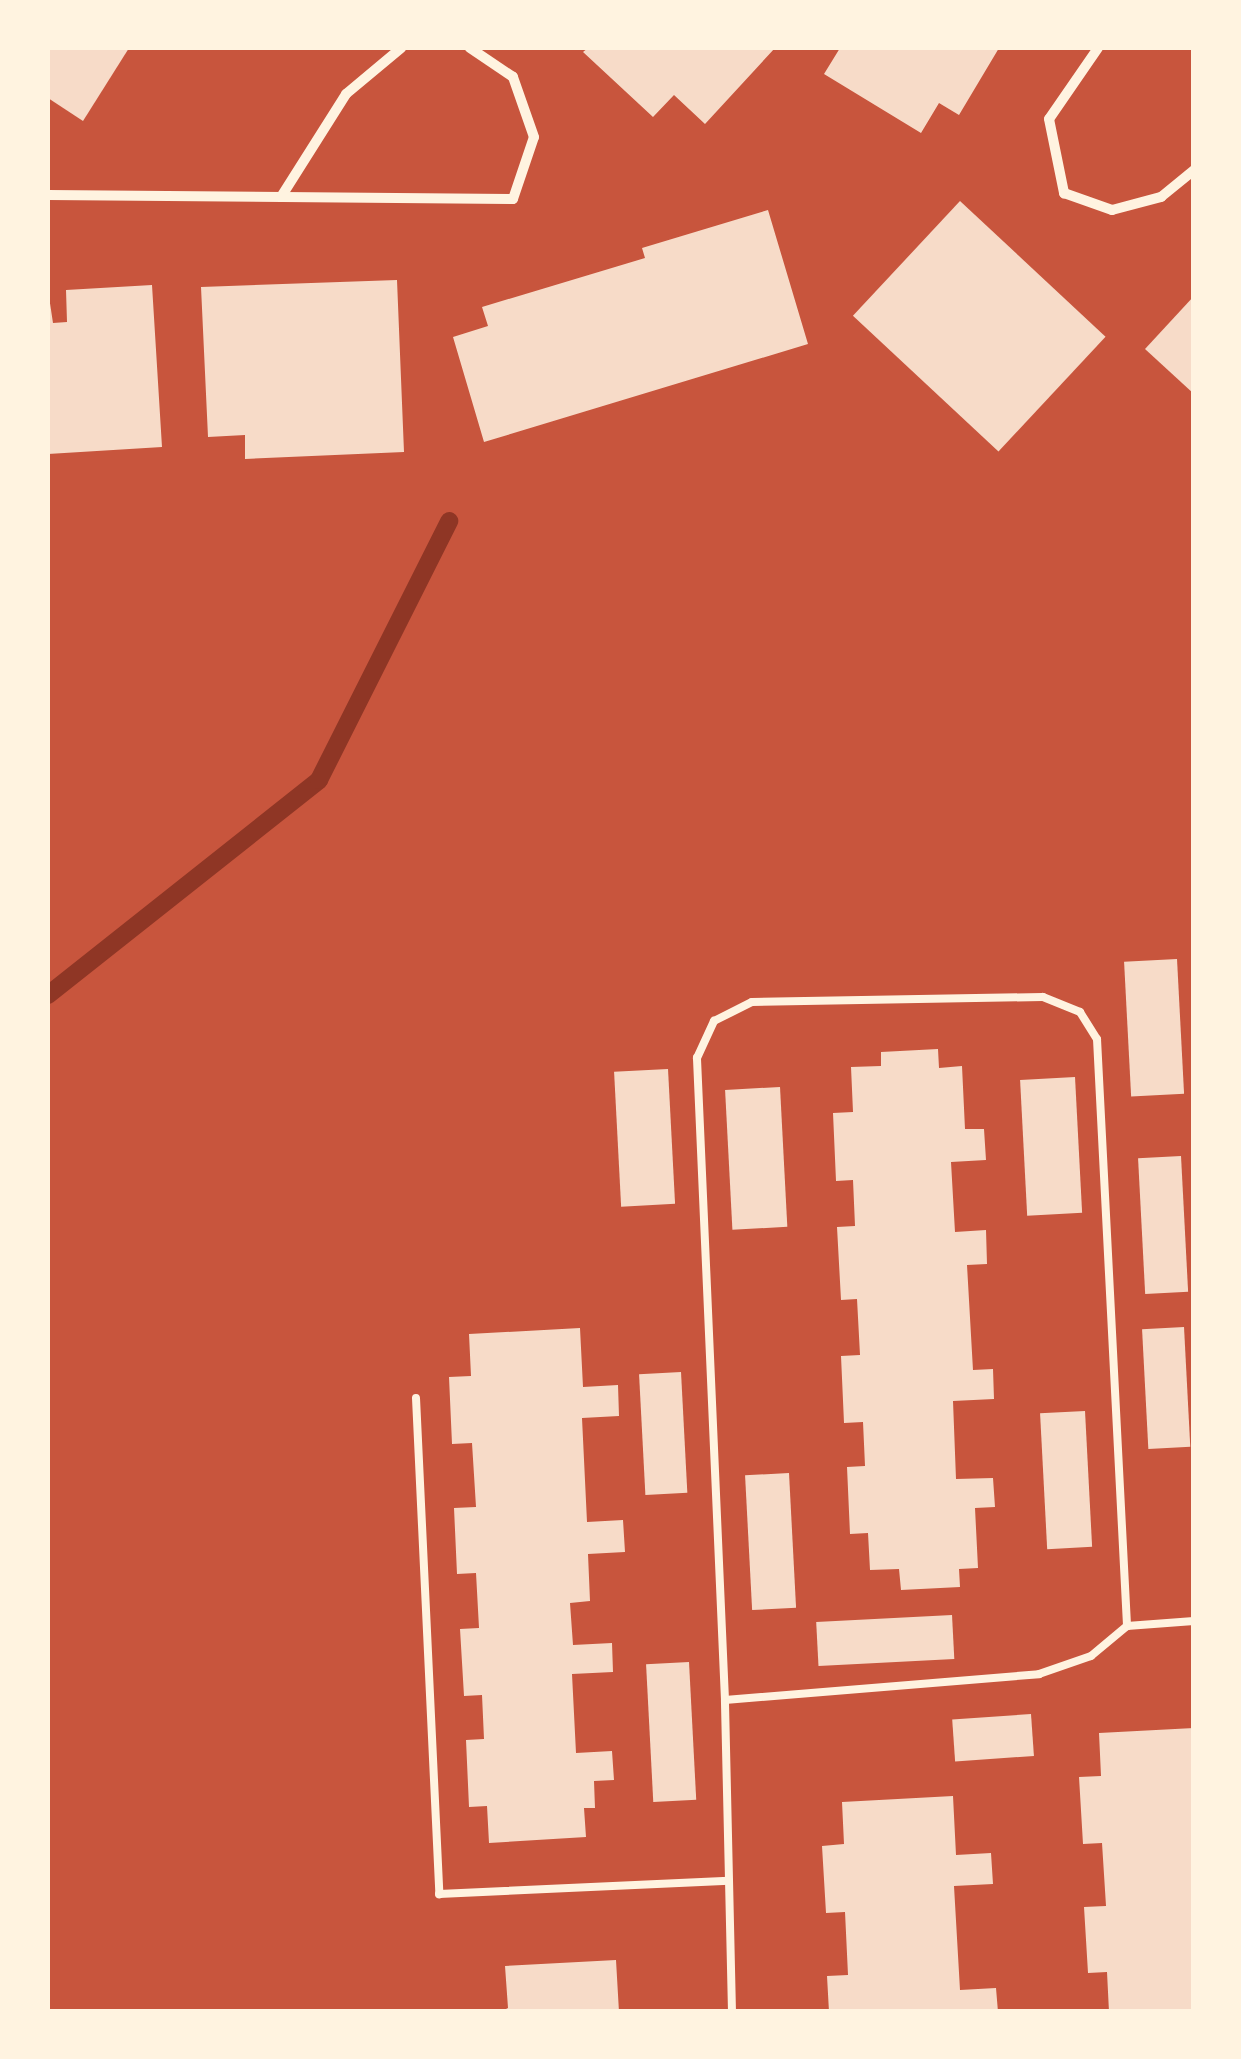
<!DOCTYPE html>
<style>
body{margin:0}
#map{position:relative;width:1241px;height:2059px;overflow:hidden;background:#c8553d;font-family:Karla,sans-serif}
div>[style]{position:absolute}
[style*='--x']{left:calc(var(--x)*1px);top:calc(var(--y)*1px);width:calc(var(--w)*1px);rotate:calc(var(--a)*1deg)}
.stream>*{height:18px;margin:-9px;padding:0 9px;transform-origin:9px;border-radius:9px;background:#8f3625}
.building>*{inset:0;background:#f7dbc8;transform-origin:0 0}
.service>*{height:8px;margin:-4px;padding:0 4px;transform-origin:4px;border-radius:4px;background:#fff3e0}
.minor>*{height:10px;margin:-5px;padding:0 5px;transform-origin:5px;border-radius:5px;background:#fff3e0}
span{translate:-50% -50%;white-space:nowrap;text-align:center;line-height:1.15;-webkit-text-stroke:10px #fff3e0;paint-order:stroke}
.frame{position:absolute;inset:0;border:50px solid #fff3e0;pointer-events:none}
</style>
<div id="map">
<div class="stream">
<div style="--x:48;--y:995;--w:346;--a:-38.4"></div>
<div style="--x:319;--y:780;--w:290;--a:-63.3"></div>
</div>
<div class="building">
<div style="clip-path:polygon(48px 48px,129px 48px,83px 121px,48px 98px)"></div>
<div style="clip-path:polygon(588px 48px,775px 48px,705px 124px,674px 95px,653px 117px,583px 52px)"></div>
<div style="clip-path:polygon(840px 48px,999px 48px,959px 115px,939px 103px,921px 133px,824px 74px)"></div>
<div style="left:960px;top:201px;width:199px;height:157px;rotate:43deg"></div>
<div style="clip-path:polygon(768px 210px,808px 344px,484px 442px,453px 337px,488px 326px,482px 307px,645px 258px,642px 248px)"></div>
<div style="clip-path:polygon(397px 280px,404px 452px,245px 459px,245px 435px,208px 437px,201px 287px)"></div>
<div style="clip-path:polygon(152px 285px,162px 447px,48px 454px,48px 290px,53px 323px,67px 322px,66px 290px)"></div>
<div style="clip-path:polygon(1194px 296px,1194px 394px,1145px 349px)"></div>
<div style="left:1177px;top:959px;width:135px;height:53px;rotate:87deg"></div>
<div style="clip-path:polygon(938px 1049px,939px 1068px,962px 1066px,965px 1129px,984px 1129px,986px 1160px,951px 1162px,955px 1232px,986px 1230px,987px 1264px,967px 1265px,973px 1370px,993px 1369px,994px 1399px,953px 1401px,956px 1479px,993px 1478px,995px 1507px,975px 1508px,978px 1568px,959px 1569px,960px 1587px,901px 1590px,899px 1569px,870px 1570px,868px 1533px,850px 1534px,847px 1467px,865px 1466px,863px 1422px,844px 1423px,841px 1356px,860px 1355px,857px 1299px,841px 1300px,837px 1227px,855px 1226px,853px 1180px,836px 1181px,833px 1113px,853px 1112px,851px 1067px,881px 1066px,881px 1052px)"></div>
<div style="left:668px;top:1069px;width:135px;height:54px;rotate:87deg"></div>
<div style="left:1075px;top:1077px;width:136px;height:55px;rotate:87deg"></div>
<div style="left:780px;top:1087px;width:140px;height:55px;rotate:87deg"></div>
<div style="left:1181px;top:1156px;width:136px;height:43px;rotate:87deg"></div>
<div style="left:1184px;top:1327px;width:120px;height:42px;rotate:87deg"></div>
<div style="clip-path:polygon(580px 1328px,583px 1387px,618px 1385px,619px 1416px,582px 1418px,587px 1522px,623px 1520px,625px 1552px,588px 1554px,590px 1601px,570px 1603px,573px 1645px,612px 1643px,613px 1672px,572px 1674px,576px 1753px,612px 1751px,614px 1780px,594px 1781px,595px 1808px,584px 1808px,586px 1837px,489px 1843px,487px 1806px,469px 1807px,466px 1740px,484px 1739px,482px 1695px,464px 1696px,460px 1629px,479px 1628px,476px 1573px,457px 1574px,454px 1508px,476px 1507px,472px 1443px,452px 1444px,449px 1377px,471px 1376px,469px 1334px)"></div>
<div style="left:681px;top:1372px;width:121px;height:42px;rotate:87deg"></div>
<div style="left:1085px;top:1411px;width:136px;height:45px;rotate:87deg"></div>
<div style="left:789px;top:1473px;width:135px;height:44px;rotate:87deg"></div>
<div style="left:952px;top:1615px;width:44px;height:136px;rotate:87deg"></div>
<div style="left:689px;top:1662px;width:138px;height:43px;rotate:87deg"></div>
<div style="left:1031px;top:1714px;width:42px;height:79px;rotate:86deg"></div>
<div style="clip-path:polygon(1194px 1728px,1194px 2012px,1109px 2012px,1107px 1972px,1088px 1973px,1084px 1907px,1106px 1906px,1102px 1843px,1083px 1844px,1079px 1777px,1101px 1776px,1099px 1733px)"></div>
<div style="clip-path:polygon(953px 1796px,956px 1855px,991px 1853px,993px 1884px,954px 1886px,960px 1990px,996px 1988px,998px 2012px,829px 2012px,827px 1976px,848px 1975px,845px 1912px,826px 1913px,822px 1846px,844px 1844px,842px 1802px)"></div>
<div style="clip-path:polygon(616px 1960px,619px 2012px,500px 2012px,508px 2008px,505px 1966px)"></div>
</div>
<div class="service">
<div style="--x:416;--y:1398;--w:497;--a:87.3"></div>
<div style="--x:439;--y:1894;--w:290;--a:-2.6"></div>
<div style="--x:725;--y:1700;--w:643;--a:-92.5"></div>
<div style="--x:697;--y:1058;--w:41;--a:-65.3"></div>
<div style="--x:714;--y:1021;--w:42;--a:-26.6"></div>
<div style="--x:752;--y:1002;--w:291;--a:-1"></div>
<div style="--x:1043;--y:997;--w:40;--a:22"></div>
<div style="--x:1080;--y:1012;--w:32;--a:58"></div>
<div style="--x:1097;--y:1039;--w:588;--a:87.07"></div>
<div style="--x:732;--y:2012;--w:312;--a:-91.3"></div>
<div style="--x:725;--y:1700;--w:315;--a:-4.7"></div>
<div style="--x:1039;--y:1674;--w:55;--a:-19.1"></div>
<div style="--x:1091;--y:1656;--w:47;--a:-39.8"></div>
<div style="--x:1127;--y:1626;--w:67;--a:-4.3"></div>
</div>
<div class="minor">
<div style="--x:1098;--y:48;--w:86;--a:124.6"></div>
<div style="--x:1049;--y:119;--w:76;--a:78.5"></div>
<div style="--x:1064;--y:193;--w:51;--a:19.5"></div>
<div style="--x:1112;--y:210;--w:51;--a:-14.9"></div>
<div style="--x:1161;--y:197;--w:43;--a:-39.3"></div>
<div style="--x:48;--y:195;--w:465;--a:0.5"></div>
<div style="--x:513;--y:199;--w:65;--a:-71.3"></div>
<div style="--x:534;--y:137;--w:64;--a:-109.3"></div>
<div style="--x:513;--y:77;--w:52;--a:-146"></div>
<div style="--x:281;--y:197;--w:122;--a:-57.7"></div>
<div style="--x:346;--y:94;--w:72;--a:-39.9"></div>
</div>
<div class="frame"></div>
</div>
